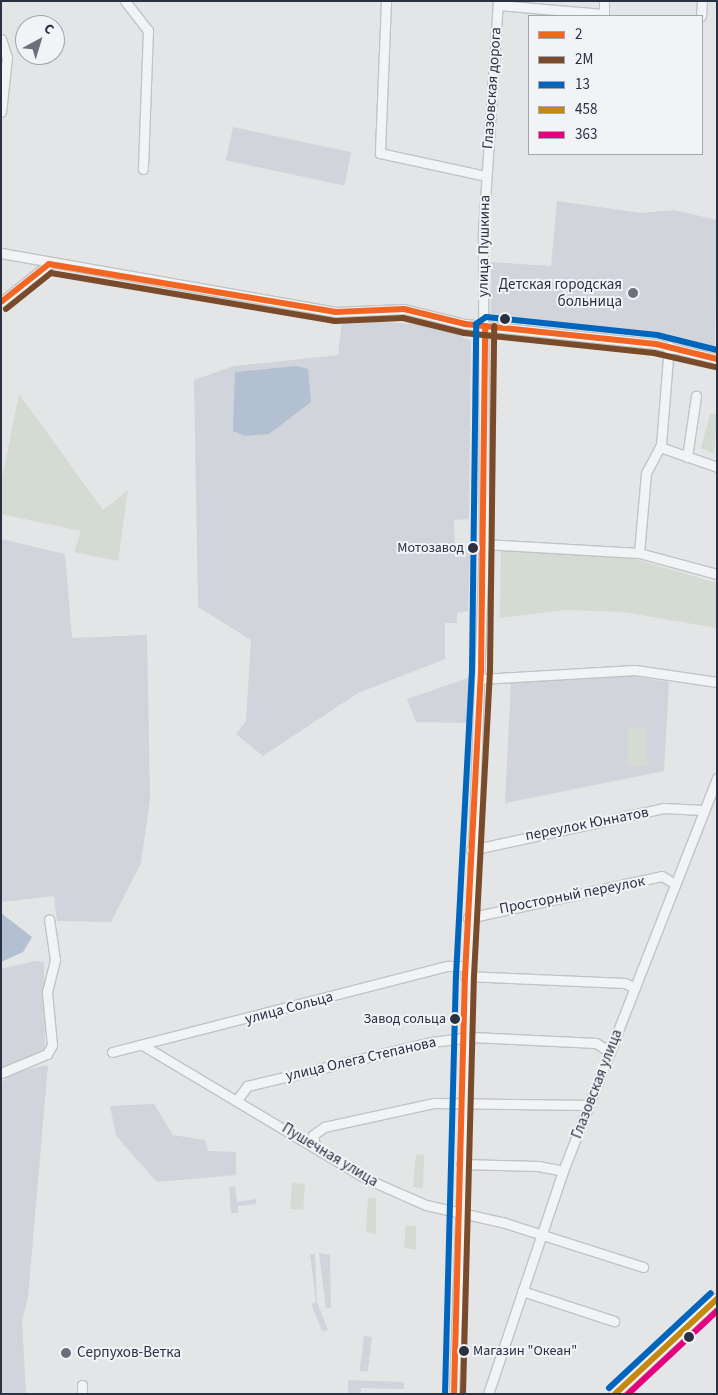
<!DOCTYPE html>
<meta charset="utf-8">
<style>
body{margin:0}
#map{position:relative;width:718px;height:1395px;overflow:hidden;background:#e3e5e7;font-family:"Source Sans 3",sans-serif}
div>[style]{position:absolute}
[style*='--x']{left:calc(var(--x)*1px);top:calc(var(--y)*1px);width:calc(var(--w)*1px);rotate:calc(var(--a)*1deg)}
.built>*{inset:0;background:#d1d4da;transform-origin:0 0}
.green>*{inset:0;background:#d3dbd3;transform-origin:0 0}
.water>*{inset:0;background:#b3c0d1}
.roads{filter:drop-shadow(1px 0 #c1c3c5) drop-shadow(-1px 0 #c1c3c5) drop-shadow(0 1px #c1c3c5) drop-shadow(0 -1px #c1c3c5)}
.minor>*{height:9px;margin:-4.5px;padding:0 4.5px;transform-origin:4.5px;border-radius:4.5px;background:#f2f3f4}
.major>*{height:10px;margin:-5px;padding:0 5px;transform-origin:5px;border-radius:5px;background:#f6f6f6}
.bus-1>*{height:6px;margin:-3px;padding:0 3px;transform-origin:3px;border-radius:3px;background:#f26522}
.bus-2>*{height:6px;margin:-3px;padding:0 3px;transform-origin:3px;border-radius:3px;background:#7a4b2a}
.bus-3>*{height:6px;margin:-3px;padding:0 3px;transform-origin:3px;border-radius:3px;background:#0065bd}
.bus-4>*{height:6px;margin:-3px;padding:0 3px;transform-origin:3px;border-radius:3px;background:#c48910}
.bus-5>*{height:6px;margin:-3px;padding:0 3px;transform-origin:3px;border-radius:3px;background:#e5007d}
.dots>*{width:14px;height:14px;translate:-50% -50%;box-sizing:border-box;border:2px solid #f1f3f7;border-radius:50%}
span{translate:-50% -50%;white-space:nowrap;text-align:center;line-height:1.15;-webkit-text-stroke:4px #f1f3f7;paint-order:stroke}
.bus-label{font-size:14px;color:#2a3140}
.right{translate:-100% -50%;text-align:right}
.left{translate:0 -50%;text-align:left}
.street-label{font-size:15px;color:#2a3140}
.poi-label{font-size:15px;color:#2a3140}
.frame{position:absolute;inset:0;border:2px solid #2a3140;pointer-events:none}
.legend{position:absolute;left:528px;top:15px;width:175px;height:140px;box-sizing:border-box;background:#f1f3f7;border:1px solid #a1a5ae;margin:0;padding:6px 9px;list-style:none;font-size:15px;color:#2a3140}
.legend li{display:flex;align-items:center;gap:10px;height:25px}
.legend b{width:25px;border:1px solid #a1a5ae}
.north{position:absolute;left:15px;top:15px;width:50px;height:50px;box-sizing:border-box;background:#f1f3f7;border:1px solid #a1a5ae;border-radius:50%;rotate:39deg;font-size:14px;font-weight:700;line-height:20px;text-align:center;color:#2a3140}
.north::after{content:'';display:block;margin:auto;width:18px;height:22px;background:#6b707a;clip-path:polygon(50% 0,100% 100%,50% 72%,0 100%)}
</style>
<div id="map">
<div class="built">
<div style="left:233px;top:127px;width:121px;height:34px;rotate:12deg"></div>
<div style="clip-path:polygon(557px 201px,641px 213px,674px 210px,717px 220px,715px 347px,670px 337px,491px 315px,491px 262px,551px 266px)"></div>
<div style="clip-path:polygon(342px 320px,438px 325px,471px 341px,469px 519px,454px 520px,455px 548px,470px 549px,468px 611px,457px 613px,457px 623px,445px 623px,445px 659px,358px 693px,263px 756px,236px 734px,246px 721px,251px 640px,198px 607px,194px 380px,234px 366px,338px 355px)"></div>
<div style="clip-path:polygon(1px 539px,65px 554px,72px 638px,147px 635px,150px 799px,141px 863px,111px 922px,57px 921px,54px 896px,1px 902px)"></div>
<div style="clip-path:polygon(626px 675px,669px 682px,664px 771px,505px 803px,511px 682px)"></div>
<div style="clip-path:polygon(471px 677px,468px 723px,416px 722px,407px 699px)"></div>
<div style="clip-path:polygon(35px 961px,44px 962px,45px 1054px,1px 1068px,1px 969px)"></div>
<div style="clip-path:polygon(48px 1065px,28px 1297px,22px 1321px,26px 1394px,1px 1394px,1px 1083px,12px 1073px)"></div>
<div style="clip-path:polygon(154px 1104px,173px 1135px,205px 1140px,208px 1151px,236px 1152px,236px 1175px,157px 1182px,116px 1136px,110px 1106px)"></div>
<div style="clip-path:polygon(229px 1187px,235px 1187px,237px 1202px,256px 1199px,256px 1204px,238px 1206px,238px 1213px,231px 1213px)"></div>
<div style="clip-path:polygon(319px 1253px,330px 1255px,331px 1308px,326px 1308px)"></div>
<div style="clip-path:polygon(310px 1254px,315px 1254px,317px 1302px,328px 1330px,322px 1331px,311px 1304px,316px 1302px)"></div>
<div style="left:364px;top:1336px;width:8px;height:35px;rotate:7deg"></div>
<div style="clip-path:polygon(348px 1380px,404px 1382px,404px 1389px,361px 1388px,361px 1394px,348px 1394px)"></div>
</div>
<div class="green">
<div style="clip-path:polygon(19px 394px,103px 510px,128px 490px,118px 561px,74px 552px,81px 531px,1px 514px,1px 483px)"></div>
<div style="clip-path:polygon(710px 414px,717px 414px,714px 454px,701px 448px)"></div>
<div style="clip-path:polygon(501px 550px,635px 559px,717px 583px,717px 628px,623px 612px,564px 610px,500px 618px)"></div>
<div style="left:628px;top:728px;width:19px;height:38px"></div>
<div style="clip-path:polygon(416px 1154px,424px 1155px,423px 1188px,413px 1187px)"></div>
<div style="left:292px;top:1183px;width:13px;height:26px;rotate:4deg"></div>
<div style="clip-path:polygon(368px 1198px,376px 1198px,376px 1234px,366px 1232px)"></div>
<div style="clip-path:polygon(406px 1225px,416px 1226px,416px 1250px,404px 1248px)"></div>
</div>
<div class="water">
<div style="clip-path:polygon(297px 366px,308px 369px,311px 402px,269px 434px,245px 436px,233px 431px,235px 372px)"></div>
<div style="clip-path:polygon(1px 913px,32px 937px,23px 952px,1px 962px)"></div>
</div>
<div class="roads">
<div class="minor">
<div style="--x:125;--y:1;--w:37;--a:52"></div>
<div style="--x:148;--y:30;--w:139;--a:92.1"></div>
<div style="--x:386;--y:1;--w:152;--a:92.3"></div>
<div style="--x:380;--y:153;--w:108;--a:12.2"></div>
<div style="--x:498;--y:5;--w:106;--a:4.9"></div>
<div style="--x:604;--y:14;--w:13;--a:-90"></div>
<div style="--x:701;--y:16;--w:15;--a:-86"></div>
<div style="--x:1;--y:39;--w:19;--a:72"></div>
<div style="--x:7;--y:57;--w:55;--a:96.2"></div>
<div style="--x:1;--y:253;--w:340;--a:10"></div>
<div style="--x:336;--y:312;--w:68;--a:-2.5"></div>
<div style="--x:404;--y:309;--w:63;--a:13.8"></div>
<div style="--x:465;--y:324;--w:192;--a:6"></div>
<div style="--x:656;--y:344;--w:63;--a:13.8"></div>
<div style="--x:1;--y:302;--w:61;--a:-38.4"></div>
<div style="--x:660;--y:447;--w:60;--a:19.3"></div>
<div style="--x:687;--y:457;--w:62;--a:-81.6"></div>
<div style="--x:484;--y:544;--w:155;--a:3.3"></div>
<div style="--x:639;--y:553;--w:81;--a:15.1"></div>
<div style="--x:639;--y:553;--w:80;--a:-85"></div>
<div style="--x:646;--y:473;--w:32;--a:-62"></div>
<div style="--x:661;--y:445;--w:99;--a:-85.4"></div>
<div style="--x:480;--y:679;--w:155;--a:-3.3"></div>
<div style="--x:635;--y:670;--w:83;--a:8.3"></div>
<div style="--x:471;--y:850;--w:197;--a:-12.3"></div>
<div style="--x:663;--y:808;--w:41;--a:2.8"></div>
<div style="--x:468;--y:918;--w:198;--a:-12.2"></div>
<div style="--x:662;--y:876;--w:15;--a:32"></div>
<div style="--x:465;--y:976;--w:160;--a:2.5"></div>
<div style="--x:625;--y:983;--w:11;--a:27"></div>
<div style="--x:144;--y:1046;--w:260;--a:30.8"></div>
<div style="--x:367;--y:1179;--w:64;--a:23.8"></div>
<div style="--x:426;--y:1205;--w:81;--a:12.8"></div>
<div style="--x:505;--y:1223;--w:145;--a:17.7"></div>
<div style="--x:112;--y:1052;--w:347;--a:-14.4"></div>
<div style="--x:448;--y:966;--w:18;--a:0"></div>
<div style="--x:1;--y:1073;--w:50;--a:-22.4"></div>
<div style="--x:47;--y:1054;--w:10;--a:-61"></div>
<div style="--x:52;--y:1045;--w:53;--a:-95.4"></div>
<div style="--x:47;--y:992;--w:33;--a:-76"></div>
<div style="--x:55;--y:960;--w:41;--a:-98.3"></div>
<div style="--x:237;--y:1100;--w:17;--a:-54"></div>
<div style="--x:247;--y:1086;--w:189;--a:-13.4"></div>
<div style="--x:431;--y:1042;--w:41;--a:-7"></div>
<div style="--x:472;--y:1037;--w:124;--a:2.8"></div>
<div style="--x:596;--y:1043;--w:17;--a:33"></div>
<div style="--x:315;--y:1146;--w:11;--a:-100"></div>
<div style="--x:313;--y:1135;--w:14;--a:-36"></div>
<div style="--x:324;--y:1127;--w:113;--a:-12.3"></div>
<div style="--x:434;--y:1103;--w:155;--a:0.7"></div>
<div style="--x:461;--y:1164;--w:77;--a:1.5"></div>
<div style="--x:538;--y:1166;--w:25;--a:11"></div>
<div style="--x:522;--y:1291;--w:97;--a:18.1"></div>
<div style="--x:82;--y:1385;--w:9;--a:90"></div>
<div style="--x:454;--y:1394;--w:851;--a:-87.98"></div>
<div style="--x:484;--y:544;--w:312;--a:-90.2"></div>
<div style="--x:483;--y:232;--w:231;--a:-86.3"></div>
<div style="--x:488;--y:1394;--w:235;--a:-71.4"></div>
<div style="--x:563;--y:1171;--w:422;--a:-68.6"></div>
</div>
<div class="major">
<div style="--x:615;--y:1394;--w:139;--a:-43"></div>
</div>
</div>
<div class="bus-1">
<div style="--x:1;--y:302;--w:61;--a:-38.4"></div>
<div style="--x:49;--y:264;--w:291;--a:9.5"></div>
<div style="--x:336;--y:312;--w:68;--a:-2.5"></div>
<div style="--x:404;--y:309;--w:63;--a:13.8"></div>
<div style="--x:465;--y:324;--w:192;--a:6"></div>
<div style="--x:656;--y:344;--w:63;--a:13.8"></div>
<div style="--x:454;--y:1394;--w:418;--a:-88.5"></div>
<div style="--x:465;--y:976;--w:305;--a:-87"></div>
<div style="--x:481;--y:671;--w:345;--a:-89.3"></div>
</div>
<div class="bus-2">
<div style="--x:6;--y:309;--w:58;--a:-38.7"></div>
<div style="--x:51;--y:273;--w:288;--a:9.6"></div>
<div style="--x:335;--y:321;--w:68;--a:-2.5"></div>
<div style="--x:403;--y:318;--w:63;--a:13.8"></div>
<div style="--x:464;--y:333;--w:191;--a:6"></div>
<div style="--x:654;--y:353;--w:63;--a:12.9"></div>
<div style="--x:463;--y:1394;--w:418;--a:-88.5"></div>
<div style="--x:474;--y:976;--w:305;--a:-87"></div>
<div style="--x:490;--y:671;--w:345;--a:-89.3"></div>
</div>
<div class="bus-3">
<div style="--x:609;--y:1388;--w:139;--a:-43"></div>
<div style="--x:445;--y:1394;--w:418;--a:-88.5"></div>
<div style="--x:456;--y:976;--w:305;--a:-87"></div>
<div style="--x:472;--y:671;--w:347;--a:-89.3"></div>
<div style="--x:476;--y:324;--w:12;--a:-35"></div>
<div style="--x:486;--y:317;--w:172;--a:6"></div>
<div style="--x:657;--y:335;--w:62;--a:14"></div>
</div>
<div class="bus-4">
<div style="--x:615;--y:1394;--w:139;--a:-43"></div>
</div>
<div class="bus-5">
<div style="--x:628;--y:1394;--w:122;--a:-43"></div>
</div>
<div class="dots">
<div style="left:633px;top:293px;background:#6b707a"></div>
<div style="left:505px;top:319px;background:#2a3140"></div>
<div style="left:473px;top:548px;background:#2a3140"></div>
<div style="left:455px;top:1019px;background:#2a3140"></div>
<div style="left:689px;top:1337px;background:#2a3140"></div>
<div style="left:464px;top:1351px;background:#2a3140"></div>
<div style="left:66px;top:1353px;background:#6b707a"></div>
</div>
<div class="bus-label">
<span class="right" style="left:464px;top:548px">Мотозавод</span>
<span class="right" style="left:446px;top:1019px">Завод сольца</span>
<span class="left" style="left:473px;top:1351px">Магазин "Океан"</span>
</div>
<div class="street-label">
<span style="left:492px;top:88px;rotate:-86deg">Глазовская дорога</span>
<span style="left:484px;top:246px;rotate:-89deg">улица Пушкина</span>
<span style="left:587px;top:824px;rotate:-11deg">переулок Юннатов</span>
<span style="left:572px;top:895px;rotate:-11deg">Просторный переулок</span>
<span style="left:289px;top:1008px;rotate:-15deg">улица Сольца</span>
<span style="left:361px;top:1059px;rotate:-13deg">улица Олега Степанова</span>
<span style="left:597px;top:1084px;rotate:-69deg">Глазовская улица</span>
<span style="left:330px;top:1155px;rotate:31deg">Пушечная улица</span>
</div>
<div class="poi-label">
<span class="right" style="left:622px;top:293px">Детская городская<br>больница</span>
<span class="left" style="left:77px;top:1353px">Серпухов-Ветка</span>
</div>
<div class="frame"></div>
<ul class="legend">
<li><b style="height:6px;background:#f26522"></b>2</li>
<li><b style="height:6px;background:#7a4b2a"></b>2М</li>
<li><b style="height:6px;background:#0065bd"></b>13</li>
<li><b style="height:6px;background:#c48910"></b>458</li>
<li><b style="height:6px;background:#e5007d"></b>363</li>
</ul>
<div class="north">С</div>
</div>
